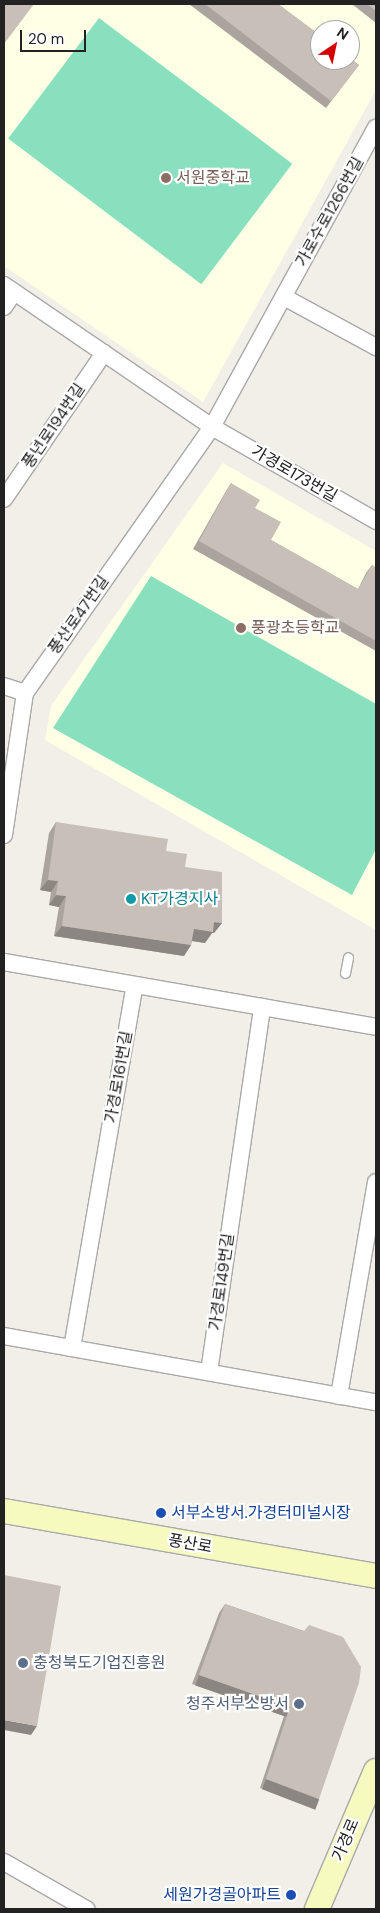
<!DOCTYPE html>
<meta charset="utf-8">
<style>
body{margin:0}
#map{position:relative;width:380px;height:1913px;overflow:hidden;background:#f2efe9;font-family:"DM Sans","Noto Sans KR",sans-serif}
div>[style]{position:absolute}
[style*='--x']{left:calc(var(--x)*1px);top:calc(var(--y)*1px);width:calc(var(--w)*1px);rotate:calc(var(--a)*1deg)}
.education>*{inset:0;background:#ffffe5}
.pitch>*{inset:0;background:#88e0be;transform-origin:0 0}
.roads{filter:drop-shadow(1px 0 #a9a9a9) drop-shadow(-1px 0 #a9a9a9) drop-shadow(0 1px #a9a9a9) drop-shadow(0 -1px #a9a9a9)}
.lane>*{height:9px;margin:-4.5px;padding:0 4.5px;transform-origin:4.5px;border-radius:4.5px;background:#fff}
.street>*{height:16px;margin:-8px;padding:0 8px;transform-origin:8px;border-radius:8px;background:#fff}
.secondary>*{height:24px;margin:-12px;padding:0 12px;transform-origin:12px;border-radius:12px;background:#f7fabf}
.wall>*{inset:0;background:#aba49e}
.shaded-wall>*{inset:0;background:#8b8681;transform-origin:0 0}
.building>*{inset:0;background:#c7bfb8}
.dots>*{width:14px;height:14px;translate:-50% -50%;box-sizing:border-box;border:2px solid #fff;border-radius:50%}
span{translate:-50% -50%;white-space:nowrap;text-align:center;line-height:1.15;-webkit-text-stroke:4.5px #fff;paint-order:stroke}
.education-label{font-size:16px;color:#785e54}
.left{translate:0 -50%;text-align:left}
.street-label{font-size:16px;color:#222}
.culture-label{font-size:16px;color:#0d838f}
.transit-label{font-size:16px;color:#164399}
.right{translate:-100% -50%;text-align:right}
.service-label{font-size:16px;color:#4e5e75}
.frame{position:absolute;inset:0;border:5px solid #222;pointer-events:none}
.north{position:absolute;left:310px;top:20px;width:50px;height:50px;box-sizing:border-box;background:#fff;border:1px solid #a7a7a7;border-radius:50%;rotate:34deg;font-size:14px;font-weight:700;line-height:20px;text-align:center;color:#222}
.north::after{content:'';display:block;margin:auto;width:18px;height:22px;background:#d40000;clip-path:polygon(50% 0,100% 100%,50% 72%,0 100%)}
.scale{position:absolute;left:20px;top:30px;width:66px;height:22px;box-sizing:border-box;border:2px solid #222;border-top:0;padding-left:6px;font-size:15px;line-height:18px;white-space:nowrap;color:#222;-webkit-text-stroke:4px #fff;paint-order:stroke}
</style>
<div id="map">
<div class="education">
<div style="clip-path:polygon(evenodd,4px 4px,376px 4px,376px 90px,203px 402px,4px 266px,4px 4px,320px 30px,350px 30px,350px 60px,320px 60px,320px 30px)"></div>
<div style="clip-path:polygon(223px 463px,376px 551px,376px 930px,45px 740px,51px 706px)"></div>
</div>
<div class="pitch">
<div style="left:99px;top:18px;width:242px;height:151px;rotate:37deg"></div>
<div style="clip-path:polygon(151px 576px,376px 704px,376px 849px,352px 895px,53px 728px)"></div>
</div>
<div class="roads">
<div class="lane">
<div style="--x:345;--y:973;--w:16;--a:-79"></div>
</div>
<div class="street">
<div style="--x:4;--y:285;--w:252;--a:34.3"></div>
<div style="--x:212;--y:427;--w:189;--a:29.8"></div>
<div style="--x:284;--y:297;--w:105;--a:28.5"></div>
<div style="--x:4;--y:307;--w:18;--a:-56"></div>
<div style="--x:4;--y:499;--w:177;--a:-55.6"></div>
<div style="--x:4;--y:686;--w:22;--a:18"></div>
<div style="--x:4;--y:835;--w:144;--a:-81.6"></div>
<div style="--x:25;--y:693;--w:325;--a:-54.9"></div>
<div style="--x:212;--y:427;--w:341;--a:-61.3"></div>
<div style="--x:4;--y:962;--w:378;--a:9.9"></div>
<div style="--x:4;--y:1336;--w:378;--a:10.1"></div>
<div style="--x:72;--y:1348;--w:368;--a:-80.2"></div>
<div style="--x:209;--y:1372;--w:369;--a:-81.7"></div>
<div style="--x:339;--y:1396;--w:217;--a:-80.2"></div>
<div style="--x:4;--y:1862;--w:95;--a:29.8"></div>
</div>
<div class="secondary">
<div style="--x:4;--y:1511;--w:378;--a:9.9"></div>
<div style="--x:317;--y:1909;--w:150;--a:-66.9"></div>
</div>
</div>
<div class="wall">
<div style="clip-path:polygon(189px 4px,278px 4px,359px 65px,326px 108px)"></div>
<div style="clip-path:polygon(352px 4px,376px 4px,376px 23px)"></div>
<div style="clip-path:polygon(231px 483px,255px 508px,271px 540px,358px 589px,366px 573px,372px 565px,376px 568px,376px 651px,193px 549px,226px 491px)"></div>
<div style="clip-path:polygon(56px 822px,166px 851px,185px 867px,222px 923px,214px 933px,212px 933px,205px 943px,192px 941px,191px 945px,184px 956px,54px 936px,59px 907px,49px 905px,51px 892px,40px 890px,49px 833px)"></div>
<div style="clip-path:polygon(225px 1604px,304px 1631px,319px 1799px,313px 1808px,260px 1788px,284px 1716px,192px 1684px,219px 1613px)"></div>
</div>
<div class="shaded-wall">
<div style="clip-path:polygon(48px 880px,58px 881px,51px 892px,40px 890px)"></div>
<div style="clip-path:polygon(56px 895px,66px 896px,59px 907px,49px 905px)"></div>
<div style="clip-path:polygon(214px 922px,222px 923px,214px 933px,212px 933px,205px 943px,186px 940px,194px 929px)"></div>
<div style="clip-path:polygon(62px 926px,191px 945px,184px 956px,54px 936px)"></div>
<div style="left:199px;top:1675px;width:96px;height:11px;rotate:19deg"></div>
<div style="clip-path:polygon(4px 1720px,37px 1726px,31px 1735px,4px 1730px)"></div>
<div style="left:266px;top:1779px;width:57px;height:11px;rotate:21deg"></div>
</div>
<div class="building">
<div style="clip-path:polygon(4px 4px,34px 4px,4px 44px)"></div>
<div style="clip-path:polygon(205px 4px,278px 4px,320px 35px,320px 60px,350px 60px,350px 58px,359px 65px,331px 101px)"></div>
<div style="clip-path:polygon(367px 4px,376px 4px,376px 11px)"></div>
<div style="clip-path:polygon(231px 483px,260px 500px,255px 508px,281px 522px,271px 540px,358px 589px,372px 565px,376px 568px,376px 641px,199px 541px)"></div>
<div style="clip-path:polygon(56px 822px,168px 839px,166px 851px,187px 854px,185px 867px,222px 872px,222px 923px,214px 922px,213px 932px,194px 929px,191px 945px,62px 926px,66px 896px,56px 895px,58px 881px,48px 880px)"></div>
<div style="clip-path:polygon(4px 1575px,61px 1586px,37px 1726px,4px 1720px)"></div>
<div style="clip-path:polygon(225px 1604px,304px 1631px,309px 1625px,343px 1637px,361px 1667px,359px 1683px,319px 1799px,266px 1779px,290px 1707px,199px 1675px)"></div>
</div>
<div class="dots">
<div style="left:166px;top:178px;background:#8d6e63"></div>
<div style="left:241px;top:628px;background:#8d6e63"></div>
<div style="left:131px;top:899px;background:#0f9aa8"></div>
<div style="left:161px;top:1513px;background:#1a4fb4"></div>
<div style="left:23px;top:1663px;background:#5c6f8a"></div>
<div style="left:299px;top:1704px;background:#5c6f8a"></div>
<div style="left:291px;top:1895px;background:#1a4fb4"></div>
</div>
<div class="education-label">
<span class="left" style="left:176px;top:178px">서원중학교</span>
<span class="left" style="left:251px;top:628px">풍광초등학교</span>
</div>
<div class="street-label">
<span style="left:330px;top:212px;rotate:-61deg">가로수로1266번길</span>
<span style="left:54px;top:426px;rotate:-56deg">풍년로194번길</span>
<span style="left:294px;top:474px;rotate:30deg">가경로173번길</span>
<span style="left:79px;top:615px;rotate:-55deg">풍산로47번길</span>
<span style="left:119px;top:1077px;rotate:-80deg">가경로161번길</span>
<span style="left:222px;top:1282px;rotate:-82deg">가경로149번길</span>
<span style="left:190px;top:1544px;rotate:10deg">풍산로</span>
<span style="left:346px;top:1840px;rotate:-67deg">가경로</span>
</div>
<div class="culture-label">
<span class="left" style="left:141px;top:899px">KT가경지사</span>
</div>
<div class="transit-label">
<span class="left" style="left:171px;top:1513px">서부소방서.가경터미널시장</span>
<span class="right" style="left:281px;top:1895px">세원가경골아파트</span>
</div>
<div class="service-label">
<span class="left" style="left:33px;top:1663px">충청북도기업진흥원</span>
<span class="right" style="left:289px;top:1704px">청주서부소방서</span>
</div>
<div class="frame"></div>
<div class="north">N</div>
<div class="scale">20 m</div>
</div>
